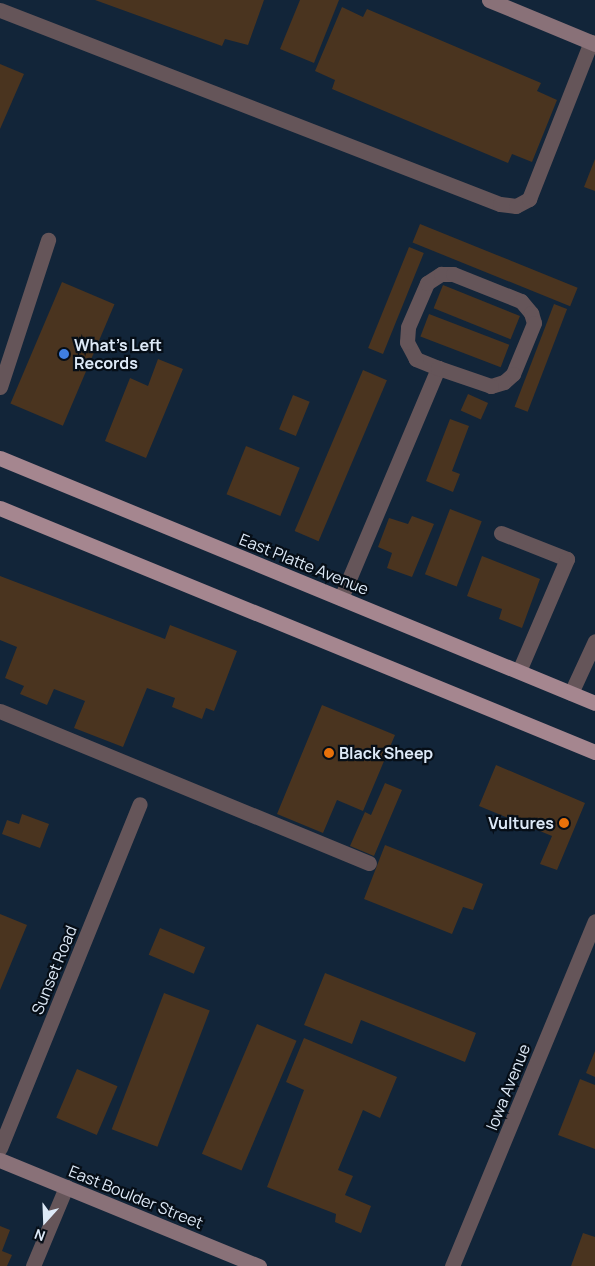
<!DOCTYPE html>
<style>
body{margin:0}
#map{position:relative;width:595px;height:1266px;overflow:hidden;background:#122539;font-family:Manrope,sans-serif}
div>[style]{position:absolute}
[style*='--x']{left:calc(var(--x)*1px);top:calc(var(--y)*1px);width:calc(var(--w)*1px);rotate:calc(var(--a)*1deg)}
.building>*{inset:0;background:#4a341f;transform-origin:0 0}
.lane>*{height:15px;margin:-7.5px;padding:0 7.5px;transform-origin:7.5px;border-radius:7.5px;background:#655559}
.street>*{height:15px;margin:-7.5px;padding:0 7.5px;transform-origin:7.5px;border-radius:7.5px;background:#655559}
.secondary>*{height:15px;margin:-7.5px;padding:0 7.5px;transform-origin:7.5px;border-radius:7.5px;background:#897178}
.primary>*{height:15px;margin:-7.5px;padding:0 7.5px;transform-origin:7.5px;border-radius:7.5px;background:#a5868f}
.dots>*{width:14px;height:14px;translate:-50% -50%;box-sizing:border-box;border:2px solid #060e17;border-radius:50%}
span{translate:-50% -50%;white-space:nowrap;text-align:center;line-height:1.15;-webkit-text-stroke:4.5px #060e17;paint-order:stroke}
.poi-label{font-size:16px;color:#dde9f7;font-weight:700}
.left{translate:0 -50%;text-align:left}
.right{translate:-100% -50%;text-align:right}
.street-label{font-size:16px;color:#dde9f7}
.north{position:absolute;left:20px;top:1196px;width:50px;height:50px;-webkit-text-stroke:4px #060e17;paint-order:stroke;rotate:200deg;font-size:14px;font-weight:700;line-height:20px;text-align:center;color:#dde9f7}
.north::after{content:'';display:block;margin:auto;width:18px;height:22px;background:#dde9f7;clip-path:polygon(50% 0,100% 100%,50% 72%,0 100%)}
</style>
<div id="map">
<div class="building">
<div style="clip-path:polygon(95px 0,264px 0,248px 45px,225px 39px,222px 46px)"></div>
<div style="clip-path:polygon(300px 0,339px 0,314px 63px,280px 49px)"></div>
<div style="clip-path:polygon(342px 7px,363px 17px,367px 9px,541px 83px,537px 91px,557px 100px,532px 162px,512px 154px,508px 163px,332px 89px,335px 80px,315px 71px)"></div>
<div style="clip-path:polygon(0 64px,24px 74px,0 129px)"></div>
<div style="clip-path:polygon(595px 159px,595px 191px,584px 187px)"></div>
<div style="left:420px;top:224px;width:170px;height:20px;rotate:22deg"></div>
<div style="left:409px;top:247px;width:16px;height:109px;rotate:22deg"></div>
<div style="left:62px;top:282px;width:57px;height:132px;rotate:23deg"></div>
<div style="left:443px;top:285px;width:83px;height:25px;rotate:22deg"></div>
<div style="left:554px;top:304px;width:14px;height:110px;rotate:21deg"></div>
<div style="left:429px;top:314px;width:86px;height:24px;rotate:21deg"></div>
<div style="clip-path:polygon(158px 359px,183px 369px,146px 458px,105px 441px,130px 378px,148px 386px)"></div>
<div style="left:363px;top:370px;width:26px;height:175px;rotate:23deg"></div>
<div style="left:468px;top:394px;width:22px;height:18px;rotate:24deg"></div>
<div style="left:293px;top:395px;width:18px;height:37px;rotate:22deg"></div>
<div style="clip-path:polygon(450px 419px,469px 426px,452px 471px,460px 474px,453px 492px,426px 481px)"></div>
<div style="left:246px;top:446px;width:58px;height:52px;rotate:22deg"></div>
<div style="left:450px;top:509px;width:34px;height:70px;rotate:21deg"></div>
<div style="clip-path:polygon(412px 516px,434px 524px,412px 577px,387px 568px,392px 553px,378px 547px,389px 518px,408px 524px)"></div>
<div style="clip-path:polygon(482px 556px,540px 579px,522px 628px,499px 619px,502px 609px,467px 596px)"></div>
<div style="clip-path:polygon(0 576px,165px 639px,170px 625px,237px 651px,214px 711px,206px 708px,202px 719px,172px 707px,175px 698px,147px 688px,123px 747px,74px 728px,85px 701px,54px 689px,47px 705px,20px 694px,24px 686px,5px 678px,17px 647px,0 640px)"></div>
<div style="clip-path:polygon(322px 705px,395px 735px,363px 811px,337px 800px,323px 833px,277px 814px)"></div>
<div style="clip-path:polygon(496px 765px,585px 803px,557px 870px,540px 864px,552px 836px,479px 806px)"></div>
<div style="clip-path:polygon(385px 783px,402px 790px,374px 856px,350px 846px,365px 812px,371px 815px)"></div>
<div style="clip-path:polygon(22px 814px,49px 824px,40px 848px,2px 834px,7px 820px,19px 824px)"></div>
<div style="clip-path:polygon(385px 845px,483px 884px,473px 910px,463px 907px,452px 934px,364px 899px)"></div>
<div style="clip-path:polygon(0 914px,27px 925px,0 990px)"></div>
<div style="left:160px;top:928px;width:49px;height:29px;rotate:23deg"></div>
<div style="clip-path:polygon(325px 973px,476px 1033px,465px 1062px,361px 1020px,352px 1044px,304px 1025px)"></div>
<div style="left:164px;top:993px;width:49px;height:146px;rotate:21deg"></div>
<div style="left:257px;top:1024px;width:43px;height:141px;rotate:23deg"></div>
<div style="clip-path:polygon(304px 1038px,397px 1077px,380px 1118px,363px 1110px,338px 1170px,353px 1176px,345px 1195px,371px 1206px,361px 1233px,335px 1222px,336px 1214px,267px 1187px,304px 1090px,286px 1082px)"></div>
<div style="clip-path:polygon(595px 1051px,595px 1077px,586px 1073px)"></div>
<div style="left:77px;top:1069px;width:44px;height:53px;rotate:23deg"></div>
<div style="clip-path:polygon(580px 1079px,595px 1085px,595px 1149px,558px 1135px)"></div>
<div style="clip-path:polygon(0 1226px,10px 1230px,2px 1251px,12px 1255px,7px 1266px,0 1266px)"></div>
<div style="clip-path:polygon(583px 1233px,595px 1237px,595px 1266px,571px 1266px)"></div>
</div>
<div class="lane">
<div style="--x:0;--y:10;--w:536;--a:21.21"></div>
<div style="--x:500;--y:204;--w:16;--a:7"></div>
<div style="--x:516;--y:206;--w:15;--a:-28"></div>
<div style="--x:529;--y:199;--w:169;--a:-68.5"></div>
<div style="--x:0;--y:387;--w:155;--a:-71.9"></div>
<div style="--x:501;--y:533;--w:71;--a:21.5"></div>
<div style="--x:567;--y:559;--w:122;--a:113.2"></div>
<div style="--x:341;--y:598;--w:250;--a:-67.1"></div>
<div style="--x:438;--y:368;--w:24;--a:-158"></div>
<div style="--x:416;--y:359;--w:19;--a:-118"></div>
<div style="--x:407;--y:342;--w:15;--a:-86"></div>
<div style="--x:408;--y:327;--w:48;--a:-66.6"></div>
<div style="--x:427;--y:283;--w:17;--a:-33"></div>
<div style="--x:441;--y:274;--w:12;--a:0"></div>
<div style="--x:453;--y:274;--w:73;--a:21.7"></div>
<div style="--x:521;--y:301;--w:16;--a:50"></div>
<div style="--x:531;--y:313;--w:10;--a:73"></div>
<div style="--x:534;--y:323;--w:55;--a:112.4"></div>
<div style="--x:513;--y:374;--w:12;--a:138"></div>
<div style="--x:504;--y:382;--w:14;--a:163"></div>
<div style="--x:491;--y:386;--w:56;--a:-161.2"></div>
<div style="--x:571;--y:693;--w:57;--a:-65.2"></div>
<div style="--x:0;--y:711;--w:399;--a:22.4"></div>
<div style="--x:33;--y:1266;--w:86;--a:-67.3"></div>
</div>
<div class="street">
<div style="--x:0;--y:1148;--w:371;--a:-67.9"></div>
<div style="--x:452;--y:1266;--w:373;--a:-67.5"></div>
</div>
<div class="secondary">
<div style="--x:489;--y:0;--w:115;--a:22.5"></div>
<div style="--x:0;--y:1160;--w:280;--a:22.3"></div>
</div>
<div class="primary">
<div style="--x:0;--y:458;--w:643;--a:22.38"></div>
<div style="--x:0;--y:508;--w:643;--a:22.3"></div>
</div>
<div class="dots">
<div style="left:64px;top:354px;background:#3f7fe0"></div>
<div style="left:329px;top:753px;background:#e8710a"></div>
<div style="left:564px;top:823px;background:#e8710a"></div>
</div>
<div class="poi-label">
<span class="left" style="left:74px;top:354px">What's Left<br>Records</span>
<span class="left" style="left:339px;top:753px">Black Sheep</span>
<span class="right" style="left:554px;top:823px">Vultures</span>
</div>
<div class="street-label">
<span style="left:304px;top:564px;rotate:22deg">East Platte Avenue</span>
<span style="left:54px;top:970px;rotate:-68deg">Sunset Road</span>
<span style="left:508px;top:1087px;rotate:-68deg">Iowa Avenue</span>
<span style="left:136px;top:1197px;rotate:22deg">East Boulder Street</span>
</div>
<div class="north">N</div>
</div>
